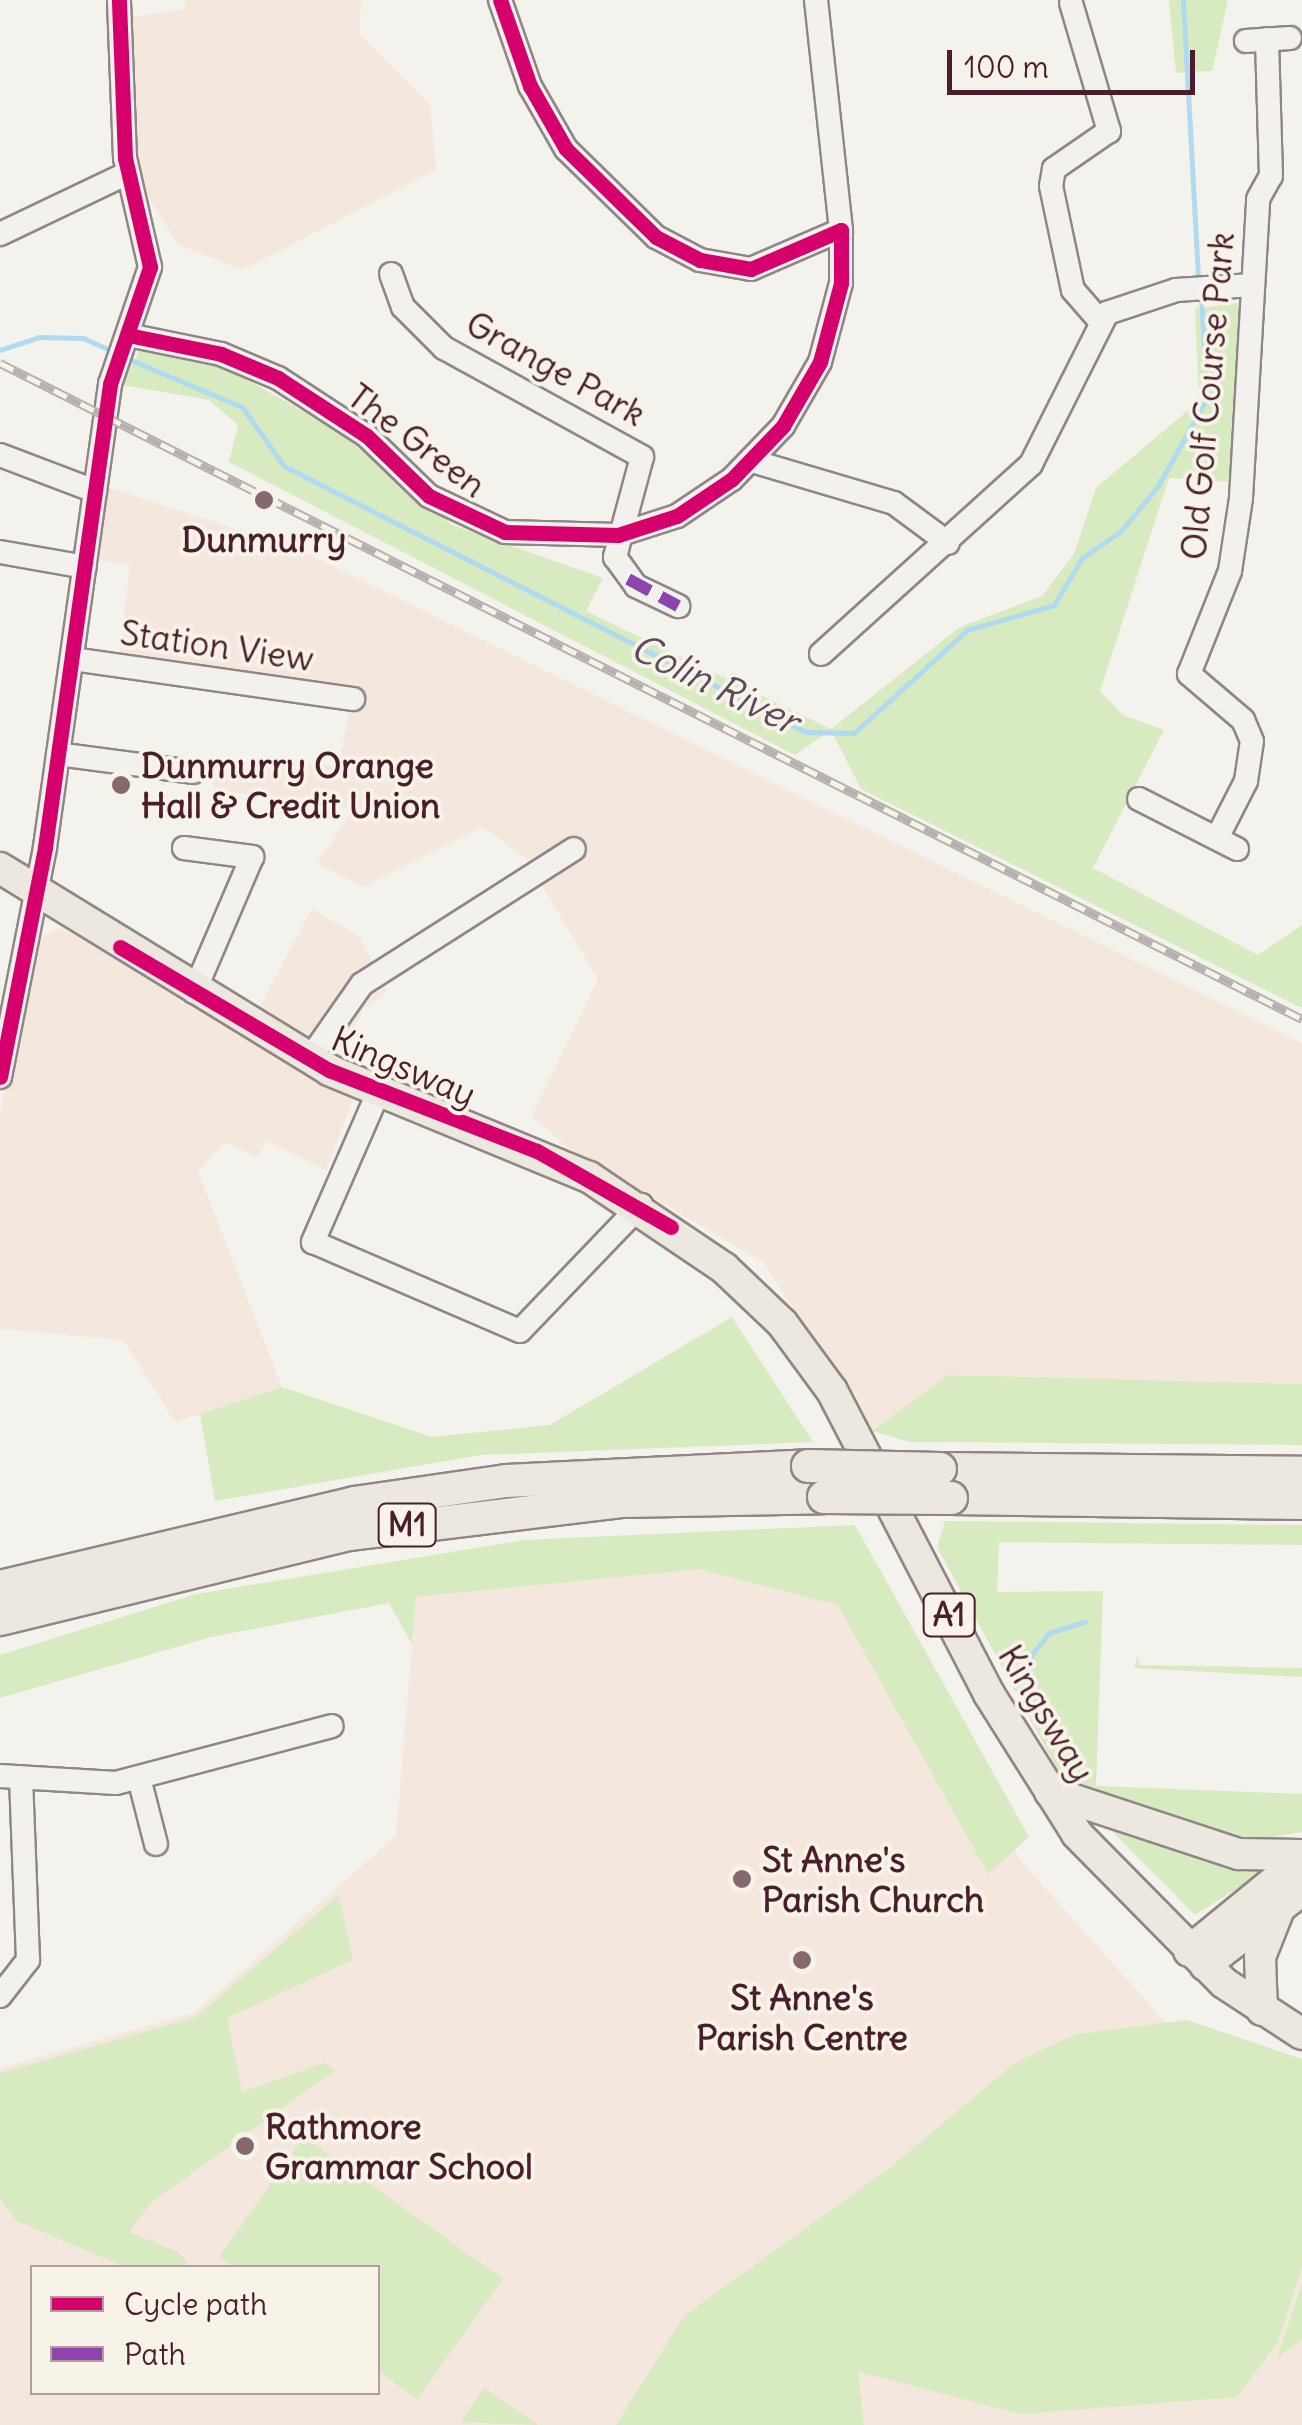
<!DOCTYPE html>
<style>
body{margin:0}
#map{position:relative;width:1302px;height:2425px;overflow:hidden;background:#f4f2ec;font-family:Delius,sans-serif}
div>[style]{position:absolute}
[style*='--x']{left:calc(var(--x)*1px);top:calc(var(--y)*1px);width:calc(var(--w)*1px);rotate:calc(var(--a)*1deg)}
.built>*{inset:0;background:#f3e7de}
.green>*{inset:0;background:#d8eac0}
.stream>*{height:5px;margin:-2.5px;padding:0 2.5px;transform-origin:2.5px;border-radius:2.5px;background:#afdaf0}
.roads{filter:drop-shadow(2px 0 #8f8685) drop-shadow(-2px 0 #8f8685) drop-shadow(0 2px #8f8685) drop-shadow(0 -2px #8f8685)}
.minor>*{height:22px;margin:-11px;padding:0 11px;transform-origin:11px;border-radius:11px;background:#f2f1ed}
.major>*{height:30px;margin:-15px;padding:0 15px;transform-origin:15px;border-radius:15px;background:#ece8df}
.highway>*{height:32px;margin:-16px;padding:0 16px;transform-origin:16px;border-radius:16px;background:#ece8df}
.rail>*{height:9px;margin-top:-4.5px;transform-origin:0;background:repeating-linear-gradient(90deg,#f7f3e8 0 15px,#b6b0ae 0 30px);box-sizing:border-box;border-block:2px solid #b6b0ae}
.bridges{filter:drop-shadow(2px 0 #8f8685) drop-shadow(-2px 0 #8f8685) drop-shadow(0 2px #8f8685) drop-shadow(0 -2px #8f8685)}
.highway-bridge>*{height:32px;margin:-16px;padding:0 16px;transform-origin:16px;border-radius:16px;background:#ece8df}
.quiet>*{height:12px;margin-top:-6px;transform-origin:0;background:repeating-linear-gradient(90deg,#8e44ad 0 25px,transparent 0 37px)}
.cycleway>*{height:15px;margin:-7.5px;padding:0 7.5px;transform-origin:7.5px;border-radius:7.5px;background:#d6006c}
.dots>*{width:28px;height:28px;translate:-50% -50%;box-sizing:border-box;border:5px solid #f7f3e8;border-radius:50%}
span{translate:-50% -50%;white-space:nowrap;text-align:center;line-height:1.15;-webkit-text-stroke:8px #f7f3e8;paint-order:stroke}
.shield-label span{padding:2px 8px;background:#f7f3e8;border:2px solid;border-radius:8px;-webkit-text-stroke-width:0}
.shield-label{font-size:32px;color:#4a1f2b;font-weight:700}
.street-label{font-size:35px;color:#4a1f2b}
.poi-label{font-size:35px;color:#4a1f2b;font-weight:700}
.left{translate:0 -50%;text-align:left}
.water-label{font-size:38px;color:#5c4b5d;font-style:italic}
.legend{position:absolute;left:30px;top:2265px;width:350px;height:130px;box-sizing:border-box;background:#f7f3e8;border:2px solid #b29e9c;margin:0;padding:12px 18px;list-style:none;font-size:30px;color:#4a1f2b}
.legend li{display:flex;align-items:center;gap:20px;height:50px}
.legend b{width:50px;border:2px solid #b29e9c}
.scale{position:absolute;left:947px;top:50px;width:248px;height:45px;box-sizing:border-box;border:5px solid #4a1f2b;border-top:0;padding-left:12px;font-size:30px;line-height:35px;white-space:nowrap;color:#4a1f2b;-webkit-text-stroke:8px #f7f3e8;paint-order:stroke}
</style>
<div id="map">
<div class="built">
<div style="clip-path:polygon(187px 0,361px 0,360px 35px,430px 105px,436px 170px,242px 270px,177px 244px,135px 174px,122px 18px,182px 10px)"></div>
<div style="clip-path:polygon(108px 487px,300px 550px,1302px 1043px,1302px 1384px,948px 1375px,872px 1431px,763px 1262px,567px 1147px,532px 1116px,598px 979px,525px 857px,483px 827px,363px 887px,317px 864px,354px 809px,213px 790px,218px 757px,338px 766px,354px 689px,120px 652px,130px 565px,96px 560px)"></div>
<div style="clip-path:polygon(312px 909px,359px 936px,387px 992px,363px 1009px,344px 1054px,254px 1017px)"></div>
<div style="clip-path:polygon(61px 928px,355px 1094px,326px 1170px,267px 1141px,257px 1158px,225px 1142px,198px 1171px,282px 1387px,175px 1422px,124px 1340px,0 1329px,0 1115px,34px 941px)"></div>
<div style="clip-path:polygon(evenodd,865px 1568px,1020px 1860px,1166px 2023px,1076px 2034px,1016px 2062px,888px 2169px,686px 2315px,616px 2425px,0 2425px,0 2068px,195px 2012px,396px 1836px,416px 1597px,700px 1569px,865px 1568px,32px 2268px,378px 2268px,378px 2392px,32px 2392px,32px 2268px)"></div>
<div style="clip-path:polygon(1302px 2267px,1302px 2425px,864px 2425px,857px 2372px,1021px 2414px,1278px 2342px)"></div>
</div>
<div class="green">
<div style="clip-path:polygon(1169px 0,1228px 0,1212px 71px,1176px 73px)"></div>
<div style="clip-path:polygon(1245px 302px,1232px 482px,1169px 478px,1100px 691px,1123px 715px,1164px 730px,1093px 868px,1258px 955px,1302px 925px,1302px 1008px,861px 789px,831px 730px,795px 755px,229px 462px,238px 425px,209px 400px,122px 385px,140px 350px,227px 368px,359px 444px,452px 525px,603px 578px,586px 611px,831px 729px,960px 627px,1042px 596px,1074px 554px,1096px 488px,1199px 401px,1195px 309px)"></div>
<div style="clip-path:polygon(732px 1317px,813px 1442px,480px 1455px,215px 1501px,200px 1414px,282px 1387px,432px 1437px,550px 1425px)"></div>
<div style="clip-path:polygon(948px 1375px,1302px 1384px,1302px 1445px,910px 1442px,872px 1431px)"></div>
<div style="clip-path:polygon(945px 1521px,1302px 1525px,1302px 1545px,999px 1542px,997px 1592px,1103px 1591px,1096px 1786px,1302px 1794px,1302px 1832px,1247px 1841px,1062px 1778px,937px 1547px)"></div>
<div style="clip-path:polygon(855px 1525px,1029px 1837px,988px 1874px,838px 1605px,700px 1569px,416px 1597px,412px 1644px,389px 1603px,211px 1637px,0 1698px,0 1655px,196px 1594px,524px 1540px)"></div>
<div style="clip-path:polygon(1138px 1655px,1139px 1665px,1302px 1668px,1302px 1677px,1134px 1668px)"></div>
<div style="clip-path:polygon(1099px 1818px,1266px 1870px,1195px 1915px)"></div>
<div style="clip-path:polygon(339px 1895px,353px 1960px,227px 2018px,242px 2092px,324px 2063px,335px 2070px,151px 2203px,129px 2232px,178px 2252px,191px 2267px,125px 2267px,17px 2221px,0 2199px,0 2073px,196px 2017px)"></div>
<div style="clip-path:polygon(1187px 2020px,1302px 2059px,1302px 2267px,1278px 2342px,1237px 2397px,1021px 2414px,858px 2372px,864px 2425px,616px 2425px,685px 2315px,888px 2169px,1016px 2062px,1076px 2034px)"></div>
<div style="clip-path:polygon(304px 2137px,503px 2279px,417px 2399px,378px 2371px,378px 2268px,233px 2267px,219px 2257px)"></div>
<div style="clip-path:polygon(1302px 2283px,1302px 2339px,1277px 2358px)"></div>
<div style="clip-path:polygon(484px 2388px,538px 2425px,461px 2422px)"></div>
</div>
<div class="stream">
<div style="--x:1183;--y:0;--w:280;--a:86.9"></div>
<div style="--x:0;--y:350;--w:41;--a:-18.4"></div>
<div style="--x:39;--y:337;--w:44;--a:1.3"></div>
<div style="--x:83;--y:338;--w:32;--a:24"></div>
<div style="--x:126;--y:358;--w:126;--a:22.9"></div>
<div style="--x:242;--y:407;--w:72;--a:54.6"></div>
<div style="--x:284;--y:466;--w:586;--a:27"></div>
<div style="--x:806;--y:732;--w:48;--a:1.2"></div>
<div style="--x:854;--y:733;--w:153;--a:-42.3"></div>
<div style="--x:967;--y:630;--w:91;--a:-16"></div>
<div style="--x:1054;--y:605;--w:55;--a:-59.2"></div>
<div style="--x:1082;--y:558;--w:47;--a:-34.7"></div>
<div style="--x:1121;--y:531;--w:58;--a:-50.6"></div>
<div style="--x:1158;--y:486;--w:101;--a:-60.9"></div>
<div style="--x:1207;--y:398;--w:102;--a:-93.4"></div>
<div style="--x:1028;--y:1682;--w:28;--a:-82"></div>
<div style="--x:1032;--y:1654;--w:27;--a:-51"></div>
<div style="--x:1049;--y:1633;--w:38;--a:-18"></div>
</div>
<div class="roads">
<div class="minor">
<div style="--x:816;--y:0;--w:231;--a:83.8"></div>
<div style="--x:1071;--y:3;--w:134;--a:73.5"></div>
<div style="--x:1109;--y:131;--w:67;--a:145.4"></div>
<div style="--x:1054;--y:169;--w:17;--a:100"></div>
<div style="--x:1051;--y:186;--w:106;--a:78.1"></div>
<div style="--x:1073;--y:290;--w:41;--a:48.9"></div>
<div style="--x:1246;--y:41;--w:44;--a:-3.9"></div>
<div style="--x:0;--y:234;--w:142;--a:-25.5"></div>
<div style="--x:391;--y:274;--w:35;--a:70"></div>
<div style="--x:403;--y:307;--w:58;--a:45"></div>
<div style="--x:444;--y:348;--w:226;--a:28.8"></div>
<div style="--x:642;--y:457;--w:104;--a:105.1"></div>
<div style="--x:615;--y:557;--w:36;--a:54"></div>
<div style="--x:636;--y:586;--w:47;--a:25.5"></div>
<div style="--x:128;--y:335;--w:95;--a:11.5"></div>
<div style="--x:221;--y:354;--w:62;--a:22.8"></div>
<div style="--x:278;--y:378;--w:106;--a:33.1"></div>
<div style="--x:367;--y:436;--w:86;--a:44.1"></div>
<div style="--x:429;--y:496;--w:84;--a:25.3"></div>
<div style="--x:505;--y:532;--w:113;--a:1.5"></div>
<div style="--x:618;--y:535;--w:62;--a:-17.9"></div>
<div style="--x:677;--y:516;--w:66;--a:-33.9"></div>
<div style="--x:732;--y:479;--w:74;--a:-46.1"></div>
<div style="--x:783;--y:426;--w:74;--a:-60"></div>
<div style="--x:820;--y:362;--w:82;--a:-75.1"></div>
<div style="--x:841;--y:283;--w:53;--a:-90"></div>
<div style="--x:841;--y:230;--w:98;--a:156.6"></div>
<div style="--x:751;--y:269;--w:52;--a:-170"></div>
<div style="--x:700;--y:260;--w:50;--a:-152.4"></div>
<div style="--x:656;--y:237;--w:126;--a:-135.6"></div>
<div style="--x:566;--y:149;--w:73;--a:-119.7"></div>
<div style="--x:530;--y:86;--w:91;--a:-109.2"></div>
<div style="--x:0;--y:455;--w:102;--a:20.8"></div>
<div style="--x:752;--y:461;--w:148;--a:16.5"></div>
<div style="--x:894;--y:503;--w:67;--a:36.5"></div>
<div style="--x:0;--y:552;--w:86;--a:10"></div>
<div style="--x:821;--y:654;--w:283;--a:-42.1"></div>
<div style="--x:1031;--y:464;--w:169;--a:-63.3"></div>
<div style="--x:1107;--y:313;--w:73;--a:-18.4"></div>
<div style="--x:1176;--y:290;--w:77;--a:-3.7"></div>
<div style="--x:72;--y:659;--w:284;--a:8.1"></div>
<div style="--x:58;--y:754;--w:136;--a:7.6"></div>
<div style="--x:1139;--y:799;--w:110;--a:27"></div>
<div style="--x:1217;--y:838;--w:64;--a:-63"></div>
<div style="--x:1246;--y:781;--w:40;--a:-81.5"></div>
<div style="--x:1252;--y:741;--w:23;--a:-113"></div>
<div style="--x:1243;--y:720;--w:71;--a:-139.6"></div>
<div style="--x:1189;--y:674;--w:111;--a:-68.3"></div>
<div style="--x:1230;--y:571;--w:74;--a:-81.4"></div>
<div style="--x:1241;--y:498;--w:299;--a:-86.7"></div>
<div style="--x:1258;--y:199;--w:26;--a:-61"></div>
<div style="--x:1271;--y:176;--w:137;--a:-91.7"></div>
<div style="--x:184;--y:848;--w:69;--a:7.5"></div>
<div style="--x:252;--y:857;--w:147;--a:113.2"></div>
<div style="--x:310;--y:1058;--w:90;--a:-54.9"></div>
<div style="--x:362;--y:984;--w:251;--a:-32.5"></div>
<div style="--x:0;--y:1077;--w:234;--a:-78.9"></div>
<div style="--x:45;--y:847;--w:468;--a:-82"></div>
<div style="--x:110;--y:384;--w:124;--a:-71.1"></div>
<div style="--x:150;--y:267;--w:112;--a:-102.9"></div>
<div style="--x:125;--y:158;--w:158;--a:-92.2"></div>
<div style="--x:378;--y:1093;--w:163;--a:113.6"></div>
<div style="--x:313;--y:1242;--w:225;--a:23.3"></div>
<div style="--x:520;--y:1331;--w:175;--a:-46.2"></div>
<div style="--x:0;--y:1776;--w:116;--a:3.5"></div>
<div style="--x:116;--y:1783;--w:223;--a:-14.8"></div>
<div style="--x:139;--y:1778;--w:68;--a:75.6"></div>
<div style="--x:0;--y:1996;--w:46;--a:-52.1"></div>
<div style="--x:28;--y:1960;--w:183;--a:-92.2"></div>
</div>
<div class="major">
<div style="--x:0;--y:868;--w:386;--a:31.5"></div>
<div style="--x:329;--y:1070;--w:281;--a:22.4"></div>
<div style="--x:589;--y:1177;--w:163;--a:34"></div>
<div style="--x:724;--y:1268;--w:80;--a:43.5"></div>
<div style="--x:782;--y:1323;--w:84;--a:53.7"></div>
<div style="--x:832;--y:1391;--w:341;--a:62.6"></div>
<div style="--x:989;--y:1694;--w:165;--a:57.8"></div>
<div style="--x:1077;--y:1834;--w:209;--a:45.4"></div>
<div style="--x:1224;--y:1983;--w:93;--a:33.2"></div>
<div style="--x:1050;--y:1792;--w:199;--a:18.2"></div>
<div style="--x:1239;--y:1854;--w:63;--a:0.9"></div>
<div style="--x:1189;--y:1951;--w:146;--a:-39.2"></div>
<div style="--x:1205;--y:1965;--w:123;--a:-37.7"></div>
<div style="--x:1262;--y:2010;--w:53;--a:-92.2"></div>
<div style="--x:1260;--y:1957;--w:52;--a:-68.4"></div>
</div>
<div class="highway">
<div style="--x:940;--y:1469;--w:362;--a:0.6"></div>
<div style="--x:951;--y:1498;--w:351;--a:0.8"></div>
<div style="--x:0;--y:1587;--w:364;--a:-13.3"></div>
<div style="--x:354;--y:1503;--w:154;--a:-8.2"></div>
<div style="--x:506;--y:1481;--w:302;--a:-2.8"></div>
<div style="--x:0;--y:1619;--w:359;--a:-13.7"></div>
<div style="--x:349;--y:1534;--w:276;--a:-6.9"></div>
<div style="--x:623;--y:1501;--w:201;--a:-1.1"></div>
</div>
</div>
<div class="rail">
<div style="--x:0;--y:363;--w:1458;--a:26.74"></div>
</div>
<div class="bridges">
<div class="highway-bridge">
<div style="--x:808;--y:1466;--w:132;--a:1.3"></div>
<div style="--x:824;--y:1497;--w:127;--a:0.5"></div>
</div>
</div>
<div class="quiet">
<div style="--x:628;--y:579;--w:57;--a:28.4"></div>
</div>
<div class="cycleway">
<div style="--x:128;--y:335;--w:95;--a:11.5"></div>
<div style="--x:221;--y:354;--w:62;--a:22.8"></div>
<div style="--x:278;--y:378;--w:106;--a:33.1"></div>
<div style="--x:367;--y:436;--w:86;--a:44.1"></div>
<div style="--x:429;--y:496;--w:84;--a:25.3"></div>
<div style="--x:505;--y:532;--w:113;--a:1.5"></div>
<div style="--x:618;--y:535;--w:62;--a:-17.9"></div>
<div style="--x:677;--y:516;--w:66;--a:-33.9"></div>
<div style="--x:732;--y:479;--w:74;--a:-46.1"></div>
<div style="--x:783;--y:426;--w:74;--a:-60"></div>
<div style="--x:820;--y:362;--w:82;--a:-75.1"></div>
<div style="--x:841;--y:283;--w:53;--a:-90"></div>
<div style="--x:841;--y:230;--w:98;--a:156.6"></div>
<div style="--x:751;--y:269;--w:52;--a:-170"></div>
<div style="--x:700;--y:260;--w:50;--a:-152.4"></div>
<div style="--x:656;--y:237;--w:126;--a:-135.6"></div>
<div style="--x:566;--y:149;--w:73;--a:-119.7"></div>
<div style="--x:530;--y:86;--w:91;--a:-109.2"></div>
<div style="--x:120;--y:947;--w:243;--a:30.5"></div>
<div style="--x:329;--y:1070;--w:223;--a:21.3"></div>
<div style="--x:537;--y:1151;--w:154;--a:29.6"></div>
<div style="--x:0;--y:1077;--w:234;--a:-78.9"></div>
<div style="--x:45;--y:847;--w:468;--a:-82"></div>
<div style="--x:110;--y:384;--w:124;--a:-71.1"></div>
<div style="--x:150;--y:267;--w:112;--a:-102.9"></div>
<div style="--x:125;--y:158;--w:158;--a:-92.2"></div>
</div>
<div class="dots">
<div style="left:264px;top:500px;background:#86696f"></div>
<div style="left:121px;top:785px;background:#86696f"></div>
<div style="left:742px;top:1879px;background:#86696f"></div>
<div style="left:802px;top:1960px;background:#86696f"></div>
<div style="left:245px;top:2146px;background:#86696f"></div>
</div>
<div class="shield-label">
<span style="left:407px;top:1525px">M1</span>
<span style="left:949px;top:1615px">A1</span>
</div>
<div class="street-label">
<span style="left:556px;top:368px;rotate:29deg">Grange Park</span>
<span style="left:1207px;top:396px;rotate:-85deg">Old Golf Course Park</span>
<span style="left:417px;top:440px;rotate:37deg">The Green</span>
<span style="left:217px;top:645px;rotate:8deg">Station View</span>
<span style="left:404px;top:1066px;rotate:23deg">Kingsway</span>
<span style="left:1047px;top:1713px;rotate:59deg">Kingsway</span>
</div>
<div class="poi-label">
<span style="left:264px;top:539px">Dunmurry</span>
<span class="left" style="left:141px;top:785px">Dunmurry Orange<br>Hall &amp; Credit Union</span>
<span class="left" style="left:762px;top:1879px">St Anne's<br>Parish Church</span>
<span style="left:802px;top:2017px">St Anne's<br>Parish Centre</span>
<span class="left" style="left:265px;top:2146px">Rathmore<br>Grammar School</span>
</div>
<div class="water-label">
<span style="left:715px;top:684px;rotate:26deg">Colin River</span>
</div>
<ul class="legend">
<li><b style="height:12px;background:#d6006c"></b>Cycle path</li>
<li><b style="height:12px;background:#8e44ad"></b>Path</li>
</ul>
<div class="scale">100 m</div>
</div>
